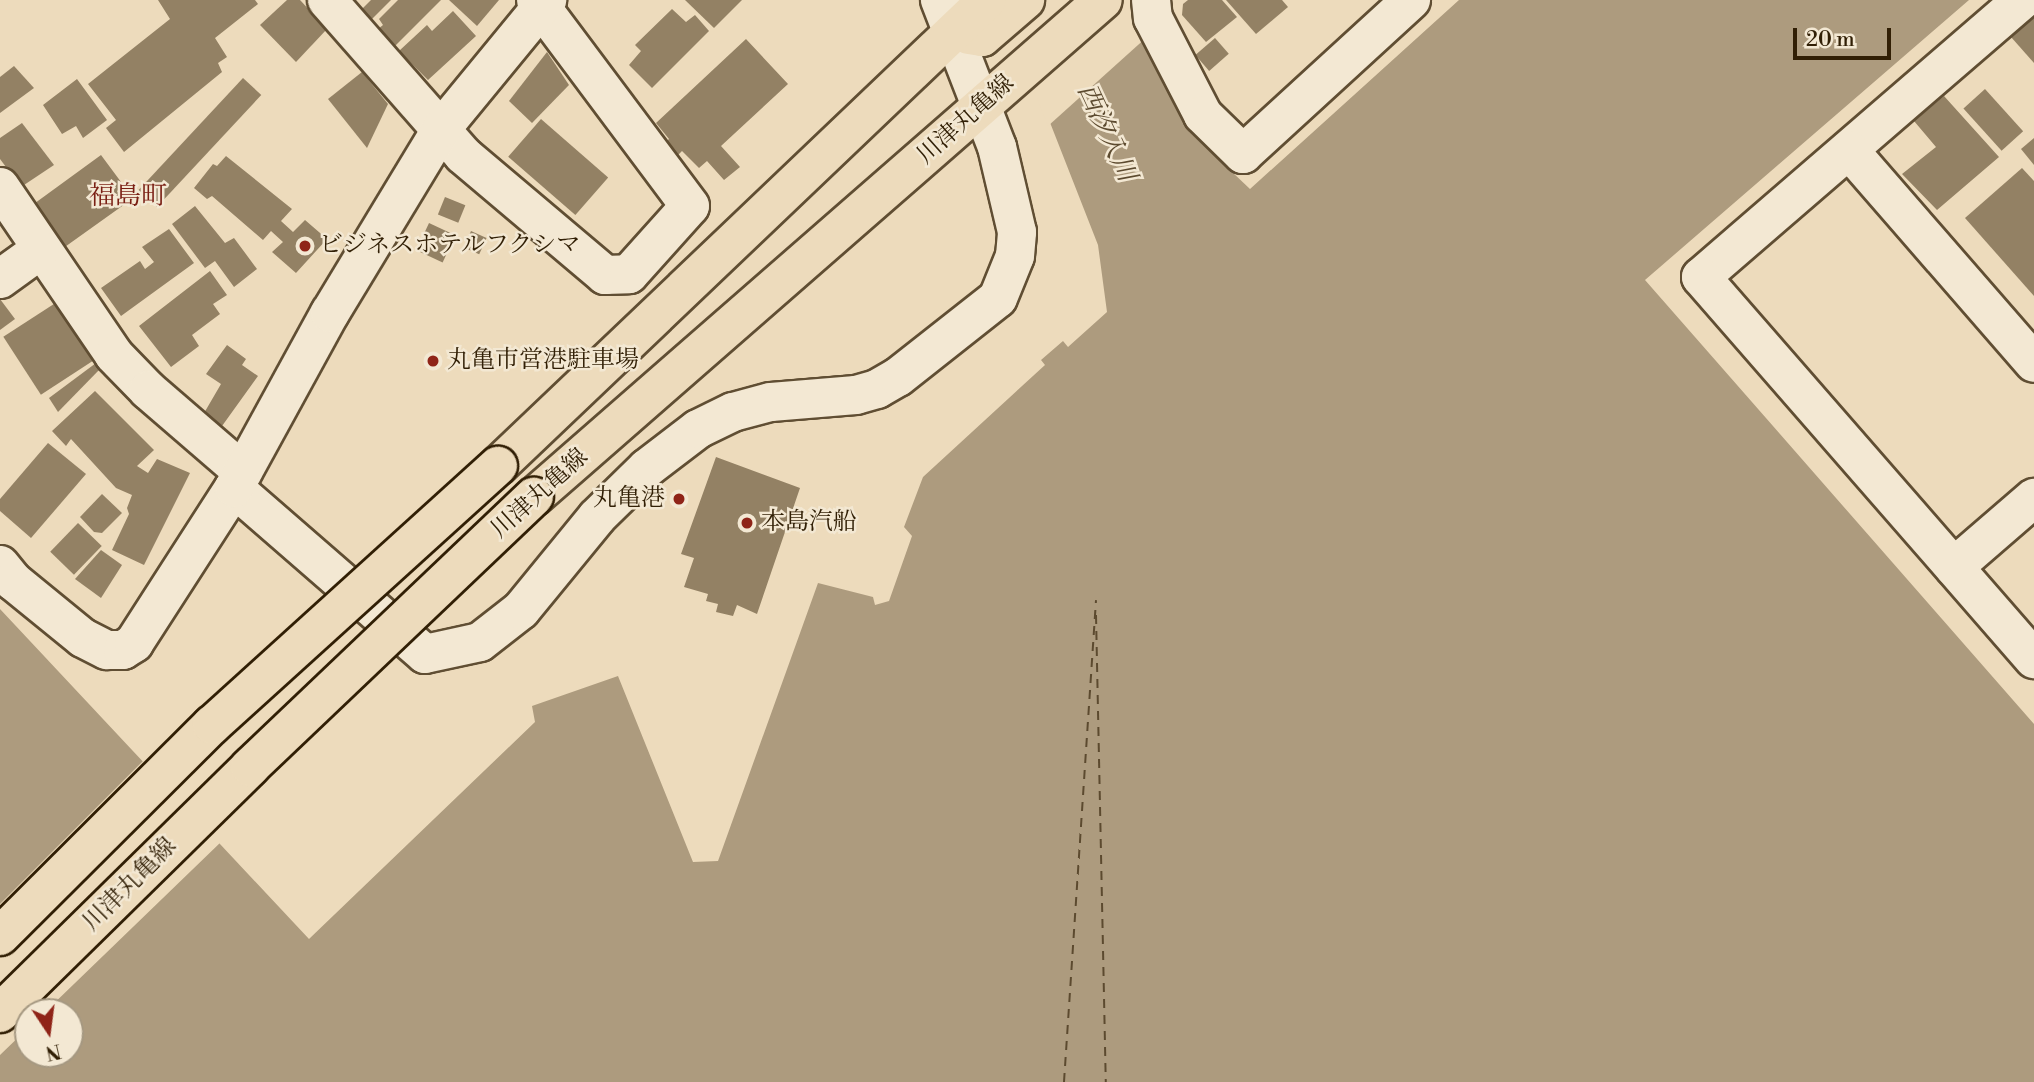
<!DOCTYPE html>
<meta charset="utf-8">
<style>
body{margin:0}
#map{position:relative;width:2034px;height:1082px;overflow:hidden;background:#eddbbc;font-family:"Libre Bodoni","Noto Serif JP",serif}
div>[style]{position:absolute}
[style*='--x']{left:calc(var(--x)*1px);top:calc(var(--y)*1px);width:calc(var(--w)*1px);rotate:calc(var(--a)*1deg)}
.water>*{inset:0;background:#ad9b7e}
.pier>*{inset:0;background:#eddbbc}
.ferry>*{height:2px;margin-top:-1px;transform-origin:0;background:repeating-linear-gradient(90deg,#5c4a2f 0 9px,transparent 0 16px)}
.building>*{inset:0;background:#938164;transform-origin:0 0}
.roads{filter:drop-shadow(2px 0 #604e33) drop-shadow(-2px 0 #604e33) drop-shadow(0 2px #604e33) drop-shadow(0 -2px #604e33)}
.minor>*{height:38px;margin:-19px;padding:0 19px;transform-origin:19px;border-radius:19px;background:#f3e8d3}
.major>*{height:38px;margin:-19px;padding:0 19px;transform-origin:19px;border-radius:19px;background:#eddbbc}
.bridges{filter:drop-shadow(2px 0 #311f05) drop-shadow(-2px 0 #311f05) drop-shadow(0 2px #311f05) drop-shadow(0 -2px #311f05)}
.major-bridge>*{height:38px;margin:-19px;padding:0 19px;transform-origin:19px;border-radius:19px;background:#eddbbc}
.dots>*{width:19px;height:19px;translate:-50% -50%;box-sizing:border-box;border:4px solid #f3e8d3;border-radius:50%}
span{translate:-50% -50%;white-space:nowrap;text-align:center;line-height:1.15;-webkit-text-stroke:5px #f3e8d3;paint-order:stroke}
.street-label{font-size:24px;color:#311f05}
.poi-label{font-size:24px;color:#311f05}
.left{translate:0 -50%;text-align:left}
.right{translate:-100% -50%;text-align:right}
.water-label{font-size:26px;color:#5c4a2f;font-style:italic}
.neighbourhood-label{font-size:26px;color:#7a1f14}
.north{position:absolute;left:14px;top:998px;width:70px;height:70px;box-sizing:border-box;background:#f3e8d3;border:2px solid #a59881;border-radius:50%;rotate:167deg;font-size:19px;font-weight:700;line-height:28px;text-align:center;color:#311f05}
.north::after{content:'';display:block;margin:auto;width:24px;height:32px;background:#8f2418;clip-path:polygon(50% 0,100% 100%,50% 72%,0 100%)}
.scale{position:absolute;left:1793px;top:28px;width:98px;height:32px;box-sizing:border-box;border:4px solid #311f05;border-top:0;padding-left:9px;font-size:21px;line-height:24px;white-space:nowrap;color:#311f05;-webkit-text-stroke:5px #f3e8d3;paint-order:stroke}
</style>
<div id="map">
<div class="water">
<div style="clip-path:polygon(evenodd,1002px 0,1130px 0,1191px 133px,1250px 189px,1459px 0,1969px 0,1645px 280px,2034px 724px,2034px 1082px,0 1082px,0 609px,309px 939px,535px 722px,532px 706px,618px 676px,693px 862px,718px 861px,818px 583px,873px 597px,875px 605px,889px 601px,912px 536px,904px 527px,923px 477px,1045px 365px,1041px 360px,1063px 341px,1068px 347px,1107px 312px,1098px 245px,1002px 0,28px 1012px,70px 1012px,70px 1054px,28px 1054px,28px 1012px)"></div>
</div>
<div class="pier">
<div style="clip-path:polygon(999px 0,1134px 0,1148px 36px,1048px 126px)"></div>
<div style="clip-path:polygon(145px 759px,222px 841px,45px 1012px,28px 1012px,28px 1028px,0 1055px,0 904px)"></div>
</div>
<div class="ferry">
<div style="--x:1096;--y:615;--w:467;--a:88.8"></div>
<div style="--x:1064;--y:1082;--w:483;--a:-86.2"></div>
</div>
<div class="building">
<div style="clip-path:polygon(158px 0,255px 0,258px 4px,215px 38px,227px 57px,218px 63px,222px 72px,124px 152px,106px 128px,116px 120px,88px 84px,170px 19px)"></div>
<div style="clip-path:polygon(287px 0,300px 0,327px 29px,296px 62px,260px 25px)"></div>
<div style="clip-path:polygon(371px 0,391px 0,371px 20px,359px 12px)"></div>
<div style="clip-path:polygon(398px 0,441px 0,395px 46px,378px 29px,383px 25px,379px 19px)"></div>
<div style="clip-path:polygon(449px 0,499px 0,477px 26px)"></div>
<div style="clip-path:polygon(685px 0,742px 0,714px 28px)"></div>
<div style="clip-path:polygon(1188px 0,1222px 0,1237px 17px,1206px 42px,1182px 15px,1183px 4px)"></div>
<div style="clip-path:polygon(1226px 0,1282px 0,1288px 7px,1256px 34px)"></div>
<div style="clip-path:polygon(672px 9px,686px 22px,695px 15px,709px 31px,652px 88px,629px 65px,641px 51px,635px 45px)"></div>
<div style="clip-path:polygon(453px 11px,476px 36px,428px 80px,399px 51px,427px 25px,432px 31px)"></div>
<div style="clip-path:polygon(2034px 18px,2034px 63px,2011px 37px)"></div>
<div style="left:1215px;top:38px;width:21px;height:26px;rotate:49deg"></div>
<div style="clip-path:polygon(746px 39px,788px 84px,721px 146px,740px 167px,724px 180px,707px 161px,699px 168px,682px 151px,677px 156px,665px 143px,669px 139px,656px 123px)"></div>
<div style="clip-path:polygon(547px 52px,569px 85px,532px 123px,509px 101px)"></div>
<div style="clip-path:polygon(14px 66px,34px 88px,0 113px,0 77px)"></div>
<div style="clip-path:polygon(362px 72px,388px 104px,367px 148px,328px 99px)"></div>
<div style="left:243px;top:78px;width:25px;height:153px;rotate:43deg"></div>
<div style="clip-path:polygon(77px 79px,107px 120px,83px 138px,76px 126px,62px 134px,43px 105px)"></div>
<div style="left:1985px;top:89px;width:57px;height:29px;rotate:48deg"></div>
<div style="clip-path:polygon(1944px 96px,1999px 157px,1937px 210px,1902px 174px,1936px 147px,1914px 121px)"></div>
<div style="left:541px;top:119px;width:89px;height:50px;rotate:41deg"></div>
<div style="clip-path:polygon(22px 123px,54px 165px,21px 187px,0 159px,0 138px)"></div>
<div style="clip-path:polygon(2034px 138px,2034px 165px,2021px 149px)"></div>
<div style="clip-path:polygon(101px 155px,124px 186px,117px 191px,125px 204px,62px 249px,31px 206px)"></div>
<div style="clip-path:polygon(226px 156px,292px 209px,281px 221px,293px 232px,305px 220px,327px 239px,296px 273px,272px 252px,283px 242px,271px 231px,263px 240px,212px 196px,207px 199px,194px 188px,213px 164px,217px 166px)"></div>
<div style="clip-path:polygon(2022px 168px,2034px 181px,2034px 296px,1965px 218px)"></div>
<div style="left:445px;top:197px;width:22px;height:19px;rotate:22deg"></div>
<div style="clip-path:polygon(195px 206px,225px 243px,234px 238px,257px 269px,234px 287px,215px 261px,205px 268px,172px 224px)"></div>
<div style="left:429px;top:223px;width:29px;height:30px;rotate:25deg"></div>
<div style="clip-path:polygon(169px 229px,194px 263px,121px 316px,101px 288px,140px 261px,145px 269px,154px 262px,142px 247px)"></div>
<div style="left:471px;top:231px;width:17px;height:18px;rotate:24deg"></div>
<div style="clip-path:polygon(210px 271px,227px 295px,213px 304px,220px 314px,192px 335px,199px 346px,171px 367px,139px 326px)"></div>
<div style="clip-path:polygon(0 299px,15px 319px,0 330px)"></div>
<div style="left:57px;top:302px;width:69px;height:64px;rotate:57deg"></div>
<div style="clip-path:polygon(227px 345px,246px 359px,242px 365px,258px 376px,217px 433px,200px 420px,221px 384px,206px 374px)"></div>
<div style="clip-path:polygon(96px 363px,100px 369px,58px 412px,49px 398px)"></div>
<div style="clip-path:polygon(95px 391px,154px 450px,137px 466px,148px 473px,157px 459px,190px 473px,144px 565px,112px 550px,129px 514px,127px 508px,132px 495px,116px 488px,71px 439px,66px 446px,52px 431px)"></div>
<div style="clip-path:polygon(48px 443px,86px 474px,31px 538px,0 511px,0 499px)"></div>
<div style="clip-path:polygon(716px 457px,800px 488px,757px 614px,737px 605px,733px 616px,716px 612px,718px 604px,706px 601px,708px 594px,684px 587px,694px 558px,681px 554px)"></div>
<div style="clip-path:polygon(102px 494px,122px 513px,102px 533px,94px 532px,80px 517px)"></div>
<div style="left:78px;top:523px;width:33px;height:40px;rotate:44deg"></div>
<div style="clip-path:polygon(101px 550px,122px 565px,101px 598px,75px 579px)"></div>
</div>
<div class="roads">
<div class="minor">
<div style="--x:327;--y:0;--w:206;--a:48.7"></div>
<div style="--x:463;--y:155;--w:186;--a:40.2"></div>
<div style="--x:605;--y:275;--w:24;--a:-2"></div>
<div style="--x:629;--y:274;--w:91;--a:-48.1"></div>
<div style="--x:690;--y:206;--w:257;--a:-126.8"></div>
<div style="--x:1151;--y:0;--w:18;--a:84"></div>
<div style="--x:1153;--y:18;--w:109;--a:62.7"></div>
<div style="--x:1203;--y:115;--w:56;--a:44.3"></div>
<div style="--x:1243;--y:154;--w:228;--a:-42.5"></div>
<div style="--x:2022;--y:0;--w:424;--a:139.2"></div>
<div style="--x:1701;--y:277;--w:507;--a:48.92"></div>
<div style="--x:1849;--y:150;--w:282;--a:49"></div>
<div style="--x:0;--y:187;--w:203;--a:55.8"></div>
<div style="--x:114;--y:355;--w:49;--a:45.8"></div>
<div style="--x:148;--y:390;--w:125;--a:40.8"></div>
<div style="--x:0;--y:279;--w:49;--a:-35.9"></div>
<div style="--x:234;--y:488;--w:253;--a:41"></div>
<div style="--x:425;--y:654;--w:56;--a:-12.3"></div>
<div style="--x:480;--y:642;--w:52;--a:-38"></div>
<div style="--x:521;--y:610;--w:120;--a:-50.7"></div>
<div style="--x:597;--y:517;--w:70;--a:-44.4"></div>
<div style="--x:647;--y:468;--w:64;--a:-37.4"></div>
<div style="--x:698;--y:429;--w:39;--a:-26"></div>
<div style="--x:733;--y:412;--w:39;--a:-15"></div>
<div style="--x:771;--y:402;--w:85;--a:-4.7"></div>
<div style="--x:856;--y:395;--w:22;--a:-16"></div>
<div style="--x:877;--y:389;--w:24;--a:-30"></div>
<div style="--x:898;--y:377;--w:127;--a:-38.3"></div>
<div style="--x:998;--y:298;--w:45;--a:-68"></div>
<div style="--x:1015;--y:256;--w:24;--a:-85"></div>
<div style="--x:1017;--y:232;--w:87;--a:-103.2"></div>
<div style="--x:997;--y:147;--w:158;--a:-111.2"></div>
<div style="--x:0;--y:565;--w:21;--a:51"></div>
<div style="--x:13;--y:581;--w:90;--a:39.2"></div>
<div style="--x:83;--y:638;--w:27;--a:27"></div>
<div style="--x:107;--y:650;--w:16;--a:0"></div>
<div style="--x:123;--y:650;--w:13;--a:-32"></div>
<div style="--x:134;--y:643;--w:184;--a:-57.2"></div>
<div style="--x:234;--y:488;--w:200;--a:-61.3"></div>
<div style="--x:330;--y:313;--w:216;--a:-58.8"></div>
<div style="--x:442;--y:128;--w:166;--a:-50.6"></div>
<div style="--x:1954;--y:567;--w:106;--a:-40.8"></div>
</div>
<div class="major">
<div style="--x:969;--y:35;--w:13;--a:9"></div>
<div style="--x:982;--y:37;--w:57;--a:-40.7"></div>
<div style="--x:498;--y:466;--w:675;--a:-43.62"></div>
<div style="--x:534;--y:497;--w:755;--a:-41.14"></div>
</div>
</div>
<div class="bridges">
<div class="major-bridge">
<div style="--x:0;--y:936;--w:299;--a:-44.9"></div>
<div style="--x:212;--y:725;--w:386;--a:-42.2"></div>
<div style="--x:0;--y:1013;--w:351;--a:-44.5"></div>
<div style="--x:250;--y:767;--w:392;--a:-43.6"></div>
</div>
</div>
<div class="dots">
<div style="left:305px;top:246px;background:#8f2418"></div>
<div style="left:433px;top:361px;background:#8f2418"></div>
<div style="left:679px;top:499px;background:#8f2418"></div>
<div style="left:747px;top:523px;background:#8f2418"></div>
</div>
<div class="street-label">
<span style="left:966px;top:120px;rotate:-42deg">川津丸亀線</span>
<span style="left:540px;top:494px;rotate:-42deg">川津丸亀線</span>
<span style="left:130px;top:885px;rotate:-45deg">川津丸亀線</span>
</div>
<div class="poi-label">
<span class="left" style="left:319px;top:246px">ビジネスホテルフクシマ</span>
<span class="left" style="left:447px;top:361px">丸亀市営港駐車場</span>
<span class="right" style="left:665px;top:499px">丸亀港</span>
<span class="left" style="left:761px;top:523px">本島汽船</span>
</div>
<div class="water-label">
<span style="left:1106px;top:133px;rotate:65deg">西汐入川</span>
</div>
<div class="neighbourhood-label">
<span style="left:128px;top:197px">福島町</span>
</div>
<div class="north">N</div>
<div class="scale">20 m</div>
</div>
